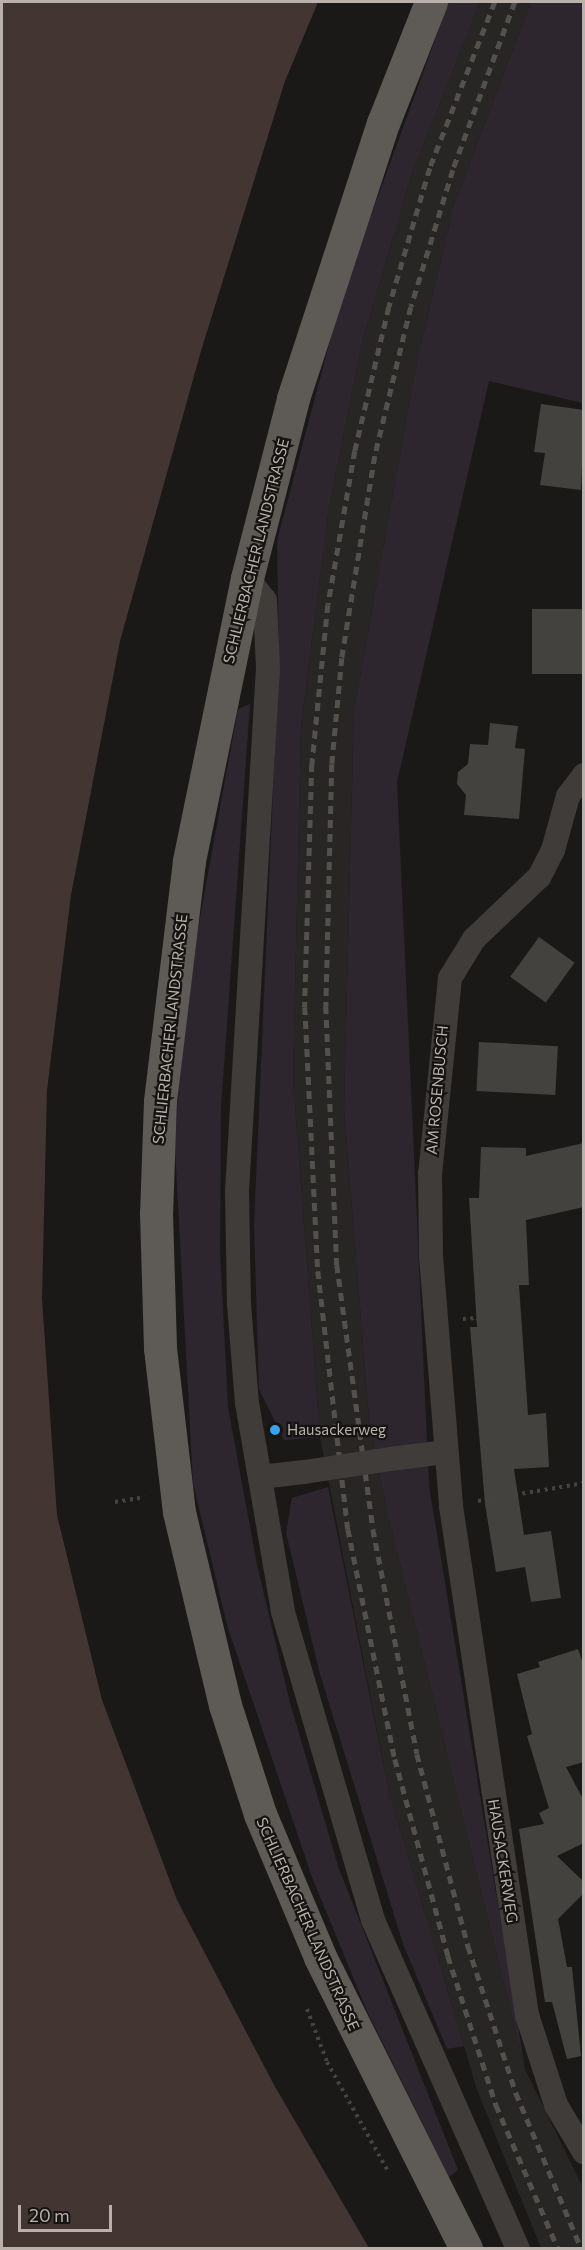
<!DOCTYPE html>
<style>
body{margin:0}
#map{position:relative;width:585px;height:2250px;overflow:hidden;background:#1a1918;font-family:Commissioner,sans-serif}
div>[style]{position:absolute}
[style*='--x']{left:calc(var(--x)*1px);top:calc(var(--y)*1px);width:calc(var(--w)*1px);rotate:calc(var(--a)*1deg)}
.built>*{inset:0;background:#272624}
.green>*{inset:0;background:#2e262f}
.water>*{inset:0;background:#433531}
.building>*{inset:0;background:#44423f;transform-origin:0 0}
.path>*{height:4px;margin-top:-2px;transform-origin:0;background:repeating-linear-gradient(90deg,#46423f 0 3px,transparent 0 7.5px)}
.minor>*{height:24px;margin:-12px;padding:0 12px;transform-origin:12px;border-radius:12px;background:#3f3c39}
.primary>*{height:33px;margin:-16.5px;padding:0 16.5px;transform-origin:16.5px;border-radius:16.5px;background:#5e5a55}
.rail>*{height:4.5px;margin-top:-2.25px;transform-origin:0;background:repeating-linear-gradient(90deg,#54504c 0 8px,transparent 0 14px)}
.minor-bridge>*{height:24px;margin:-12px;padding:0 12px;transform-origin:12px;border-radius:12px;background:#3f3c39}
.dots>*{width:16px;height:16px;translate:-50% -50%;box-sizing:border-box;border:3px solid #151413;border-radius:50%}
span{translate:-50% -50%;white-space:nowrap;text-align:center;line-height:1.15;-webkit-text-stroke:4.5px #151413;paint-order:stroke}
.street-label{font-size:15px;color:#b9b1aa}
.poi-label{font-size:15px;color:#b9b1aa}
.left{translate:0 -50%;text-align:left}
.frame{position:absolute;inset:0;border:3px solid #b9b1aa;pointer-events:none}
.scale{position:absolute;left:18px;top:2205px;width:94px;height:27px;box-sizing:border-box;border:3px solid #b9b1aa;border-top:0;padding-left:8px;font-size:18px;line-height:21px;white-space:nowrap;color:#b9b1aa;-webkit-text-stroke:4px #151413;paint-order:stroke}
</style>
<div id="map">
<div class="built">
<div style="clip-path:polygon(480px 2px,531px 2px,454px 205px,417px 361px,354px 710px,344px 1109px,369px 1419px,386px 1507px,525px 2069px,583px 2188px,583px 2248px,541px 2248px,477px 2090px,389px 1792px,320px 1437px,293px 1078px,301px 726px,329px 507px,363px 339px,412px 173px)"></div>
</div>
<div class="green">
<div style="clip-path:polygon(449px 2px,480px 2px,412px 173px,363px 339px,329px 507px,301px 726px,293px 1078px,320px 1437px,284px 1440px,259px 1389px,254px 1225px,279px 654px,277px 541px,343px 292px)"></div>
<div style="clip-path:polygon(531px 2px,583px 2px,583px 403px,489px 381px,397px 782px,429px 1486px,525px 2069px,386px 1507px,369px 1419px,344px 1109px,354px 710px,417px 361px,454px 205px)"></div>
<div style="clip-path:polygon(250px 704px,221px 1107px,220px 1251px,228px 1407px,257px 1565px,290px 1703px,339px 1869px,458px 2170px,449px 2177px,367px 2011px,312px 1877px,227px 1625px,193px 1483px,175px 1149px,181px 1047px,193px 956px,238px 709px)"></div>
<div style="clip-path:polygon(328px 1487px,389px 1792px,464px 2046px,447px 2049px,403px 1944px,320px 1674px,286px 1533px,292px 1498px)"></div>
</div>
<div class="water">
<div style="clip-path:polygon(2px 2px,318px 2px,285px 81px,201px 351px,120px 641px,71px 895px,47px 1090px,42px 1299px,57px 1515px,102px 1700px,177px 1900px,274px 2085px,369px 2248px,2px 2248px)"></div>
</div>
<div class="building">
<div style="clip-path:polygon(541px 404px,584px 410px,581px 490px,540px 485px,545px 453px,534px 452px)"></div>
<div style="left:584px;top:609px;width:65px;height:52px;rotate:90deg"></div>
<div style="clip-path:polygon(490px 723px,518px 726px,515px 748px,525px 749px,519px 819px,464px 815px,466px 795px,457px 784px,458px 772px,468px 764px,470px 744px,488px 745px)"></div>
<div style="left:539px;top:937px;width:44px;height:49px;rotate:36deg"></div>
<div style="left:479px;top:1042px;width:79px;height:49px;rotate:3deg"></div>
<div style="clip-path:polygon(584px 1143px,584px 1207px,526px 1220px,529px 1285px,519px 1285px,528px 1415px,546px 1413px,549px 1467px,514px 1469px,524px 1535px,551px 1531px,561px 1598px,531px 1602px,525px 1567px,496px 1572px,485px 1504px,470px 1327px,477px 1327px,469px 1198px,479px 1198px,481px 1147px,526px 1148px,526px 1156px)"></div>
<div style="clip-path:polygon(578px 1649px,584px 1666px,584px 1762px,566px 1767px,584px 1801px,584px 1843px,557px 1856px,584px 1882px,584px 1893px,558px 1919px,567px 1967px,572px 1967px,581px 2056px,567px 2059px,552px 2002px,545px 2002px,519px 1829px,544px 1824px,539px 1813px,549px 1808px,527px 1736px,532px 1734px,517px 1674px,540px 1667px,538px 1662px)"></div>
</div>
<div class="path">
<div style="--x:463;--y:1319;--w:15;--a:-4"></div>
<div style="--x:478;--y:1318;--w:6;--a:81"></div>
<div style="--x:478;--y:1501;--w:108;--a:-9.6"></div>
<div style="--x:115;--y:1502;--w:30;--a:-9"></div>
<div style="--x:307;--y:2009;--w:57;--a:69.3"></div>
<div style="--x:327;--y:2062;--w:127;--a:60.8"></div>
</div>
<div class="minor">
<div style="--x:247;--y:578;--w:28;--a:51"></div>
<div style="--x:265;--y:600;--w:68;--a:87.5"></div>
<div style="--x:268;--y:668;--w:524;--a:93.39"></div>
<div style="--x:237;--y:1191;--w:113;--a:89"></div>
<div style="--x:239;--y:1304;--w:99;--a:85.4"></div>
<div style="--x:247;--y:1403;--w:212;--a:80.2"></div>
<div style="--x:283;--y:1612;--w:321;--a:73.7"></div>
<div style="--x:373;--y:1920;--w:359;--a:66.2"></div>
<div style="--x:584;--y:775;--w:26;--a:127"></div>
<div style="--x:568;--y:796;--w:56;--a:105.5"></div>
<div style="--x:553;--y:850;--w:30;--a:117"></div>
<div style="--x:539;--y:877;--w:90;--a:136.4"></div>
<div style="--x:474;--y:939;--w:46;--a:121.6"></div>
<div style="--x:450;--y:978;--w:197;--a:95.8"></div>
<div style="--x:430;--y:1174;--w:82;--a:89.3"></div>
<div style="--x:431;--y:1256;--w:251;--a:85.4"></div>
<div style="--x:451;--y:1506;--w:515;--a:81.51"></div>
<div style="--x:527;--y:2015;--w:95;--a:72.1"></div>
<div style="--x:556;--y:2105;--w:55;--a:59.2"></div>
<div style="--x:398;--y:1458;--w:47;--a:-7.3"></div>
<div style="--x:260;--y:1477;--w:44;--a:-6.5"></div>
</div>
<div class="primary">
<div style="--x:431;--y:2;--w:130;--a:111.6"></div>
<div style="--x:383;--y:123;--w:290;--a:108.1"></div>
<div style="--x:293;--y:399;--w:185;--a:104.4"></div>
<div style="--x:247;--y:578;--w:289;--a:101.6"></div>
<div style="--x:189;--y:861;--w:242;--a:96.9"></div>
<div style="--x:160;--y:1101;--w:112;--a:92"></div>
<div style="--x:156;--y:1213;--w:135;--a:88.3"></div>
<div style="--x:160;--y:1348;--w:165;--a:83.4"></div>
<div style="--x:179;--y:1512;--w:198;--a:76.6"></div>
<div style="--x:225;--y:1705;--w:114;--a:72.2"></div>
<div style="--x:260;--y:1814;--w:155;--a:67.2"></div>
<div style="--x:320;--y:1957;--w:326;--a:63.4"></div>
</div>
<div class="rail">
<div style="--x:495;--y:2;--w:178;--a:111.4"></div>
<div style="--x:430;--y:168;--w:145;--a:106.4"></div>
<div style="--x:389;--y:307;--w:148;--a:103.3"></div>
<div style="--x:355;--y:451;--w:156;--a:99.9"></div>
<div style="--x:328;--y:605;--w:160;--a:95.7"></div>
<div style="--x:312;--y:764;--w:243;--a:91.7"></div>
<div style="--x:305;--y:1007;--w:264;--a:87.2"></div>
<div style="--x:318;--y:1271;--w:260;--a:83.4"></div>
<div style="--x:348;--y:1529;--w:235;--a:78.5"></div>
<div style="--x:395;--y:1759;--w:204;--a:74.9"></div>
<div style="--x:448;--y:1956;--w:157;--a:72.1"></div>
<div style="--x:496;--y:2105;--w:156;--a:66.6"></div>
<div style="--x:515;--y:2;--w:179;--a:110.3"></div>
<div style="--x:453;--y:170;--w:143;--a:107"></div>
<div style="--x:411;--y:307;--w:153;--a:103.6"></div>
<div style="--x:375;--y:456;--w:205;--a:99.3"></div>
<div style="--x:342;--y:658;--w:106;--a:95.4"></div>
<div style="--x:332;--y:764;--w:242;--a:91.4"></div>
<div style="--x:326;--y:1006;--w:259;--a:87.6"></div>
<div style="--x:337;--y:1265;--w:266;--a:82.2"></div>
<div style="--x:373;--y:1529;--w:229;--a:78.9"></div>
<div style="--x:417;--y:1754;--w:199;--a:75.1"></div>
<div style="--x:468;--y:1946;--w:155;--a:71.9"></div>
<div style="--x:516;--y:2093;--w:168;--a:67.2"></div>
</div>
<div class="minor-bridge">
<div style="--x:304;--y:1472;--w:95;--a:-8.5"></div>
</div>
<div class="dots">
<div style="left:275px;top:1430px;background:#39a1f0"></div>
</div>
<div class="street-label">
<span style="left:256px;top:551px;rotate:-76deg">SCHLIERBACHER LANDSTRASSE</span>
<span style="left:170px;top:1029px;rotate:-84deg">SCHLIERBACHER LANDSTRASSE</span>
<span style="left:437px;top:1090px;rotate:-85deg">AM ROSENBUSCH</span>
<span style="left:503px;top:1861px;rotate:81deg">HAUSACKERWEG</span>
<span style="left:308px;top:1924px;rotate:66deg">SCHLIERBACHER LANDSTRASSE</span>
</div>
<div class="poi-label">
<span class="left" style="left:287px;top:1430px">Hausackerweg</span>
</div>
<div class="frame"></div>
<div class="scale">20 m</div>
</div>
